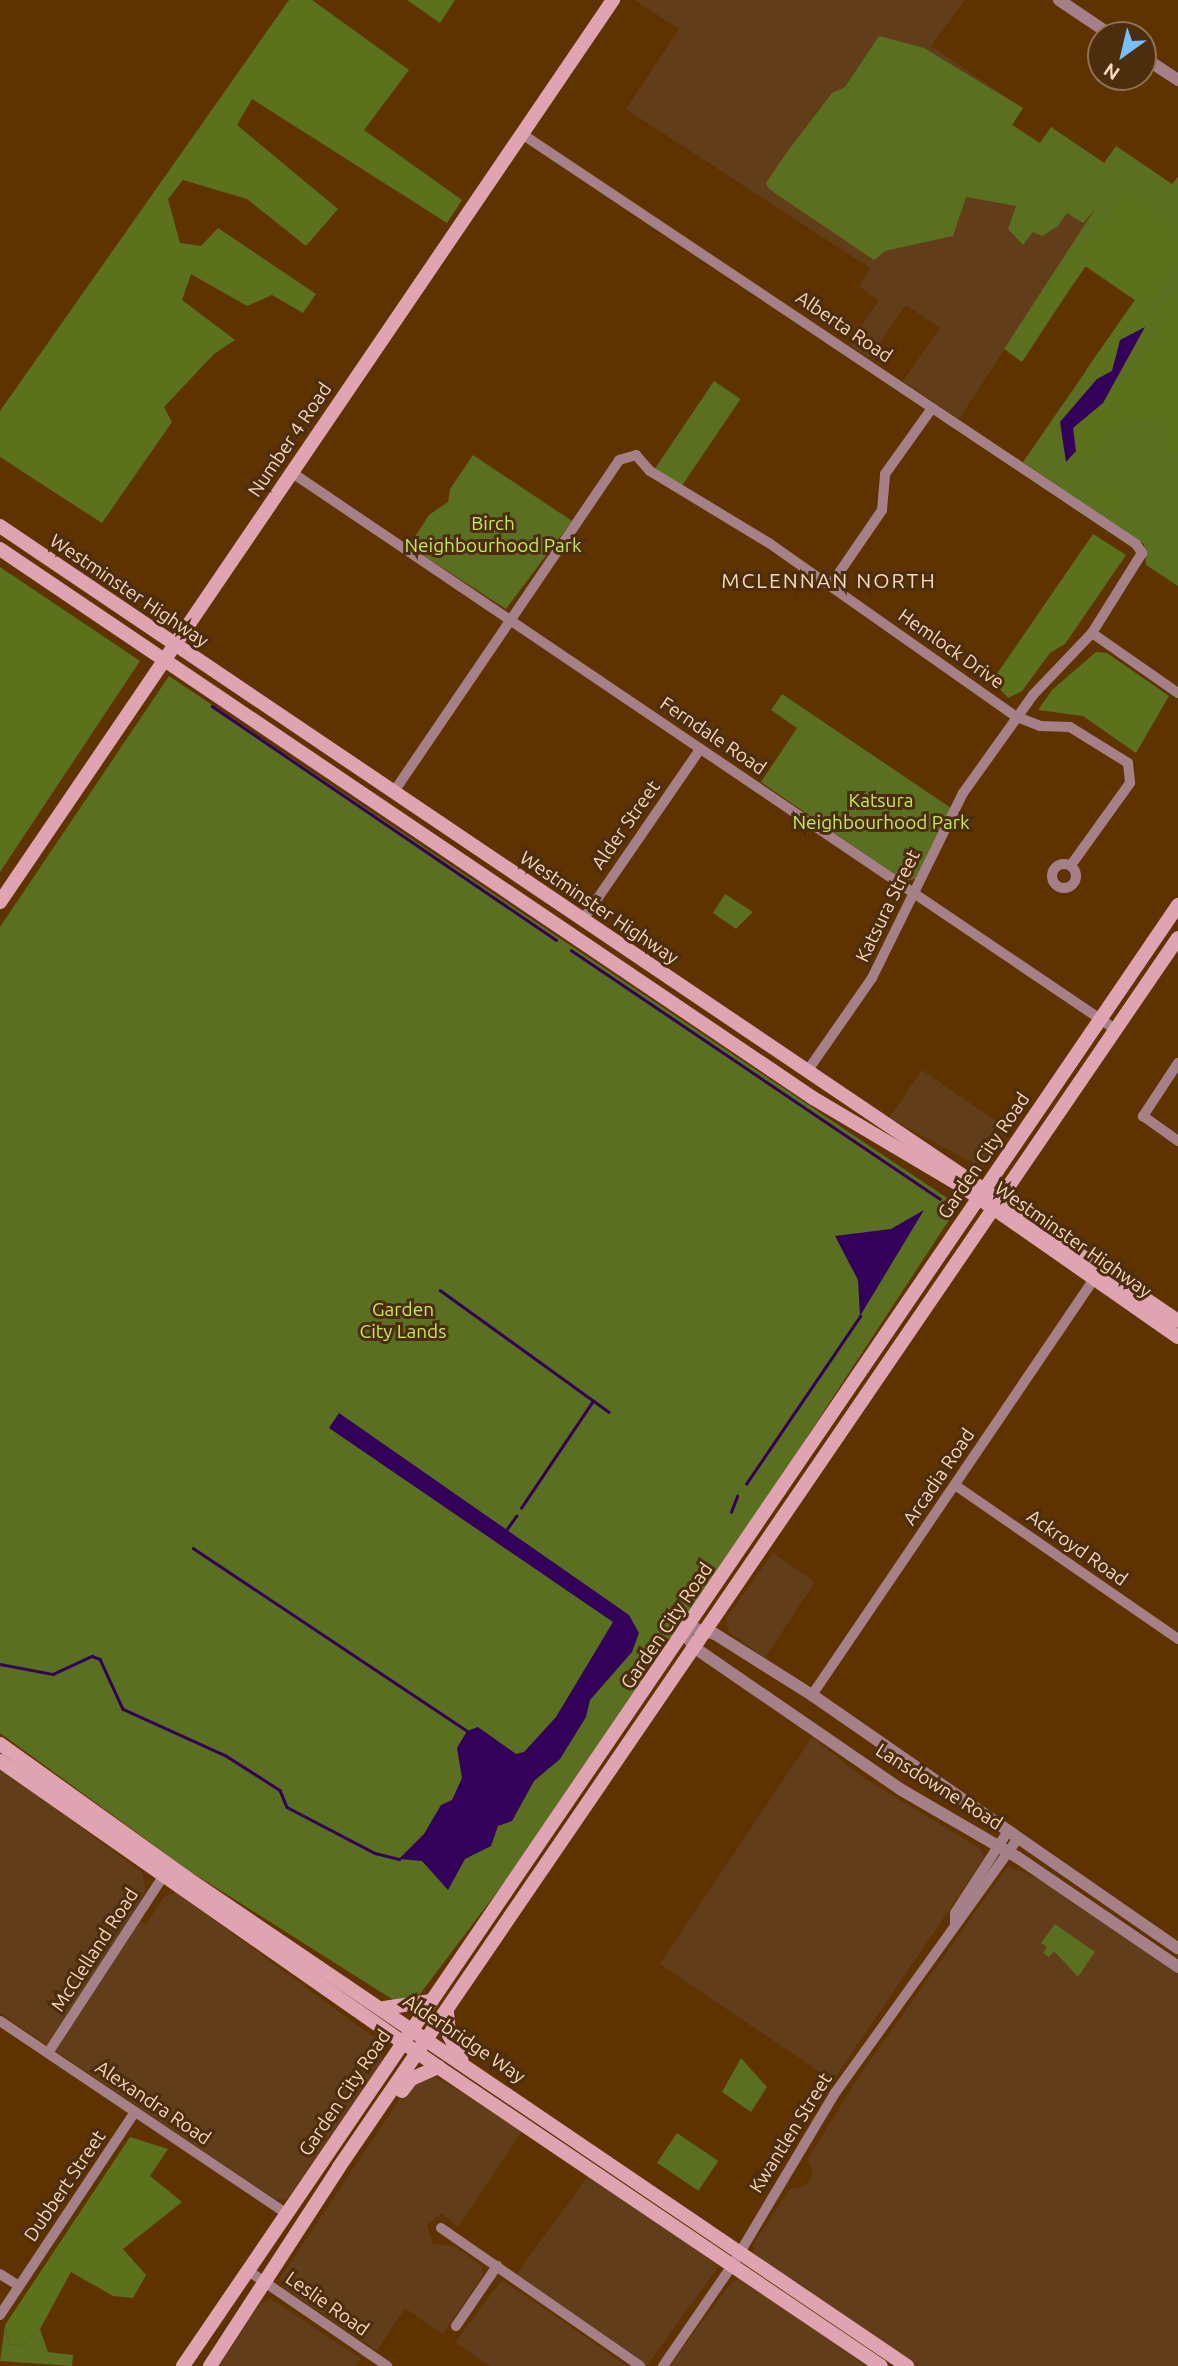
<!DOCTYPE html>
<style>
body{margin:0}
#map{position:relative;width:1178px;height:2366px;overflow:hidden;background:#5f3300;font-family:Ubuntu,sans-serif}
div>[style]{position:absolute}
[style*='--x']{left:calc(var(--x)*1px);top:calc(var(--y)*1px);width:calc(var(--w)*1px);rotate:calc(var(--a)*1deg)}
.built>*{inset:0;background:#613d1a;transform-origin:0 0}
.green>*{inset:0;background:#5b6f21;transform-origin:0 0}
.forest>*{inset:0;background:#5c711b}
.water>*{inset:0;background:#33005a}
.stream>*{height:2.5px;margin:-1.25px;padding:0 1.25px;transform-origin:1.25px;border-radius:1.25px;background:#33005a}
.minor>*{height:10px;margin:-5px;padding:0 5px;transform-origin:5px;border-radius:5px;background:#a68089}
.minor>.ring{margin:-5px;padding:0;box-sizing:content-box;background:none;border:10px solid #a68089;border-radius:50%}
.tertiary>*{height:12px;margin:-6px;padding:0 6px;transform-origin:6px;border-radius:6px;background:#a68089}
.secondary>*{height:14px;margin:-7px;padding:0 7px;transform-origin:7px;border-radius:7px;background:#dfa3b2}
span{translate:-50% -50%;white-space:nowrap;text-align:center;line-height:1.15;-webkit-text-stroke:6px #4c2d0d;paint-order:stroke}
.street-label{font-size:19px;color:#fad8bc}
.park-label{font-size:19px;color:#c3e85d}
.neighbourhood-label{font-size:21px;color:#fad8bc;letter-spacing:2px}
.north{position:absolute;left:1087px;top:21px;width:70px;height:70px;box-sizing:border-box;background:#4c2d0d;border:2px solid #927153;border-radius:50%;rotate:214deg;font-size:19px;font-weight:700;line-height:28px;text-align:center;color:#fad8bc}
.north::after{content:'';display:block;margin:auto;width:24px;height:32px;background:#77c0f7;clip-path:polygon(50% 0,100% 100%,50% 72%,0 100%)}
</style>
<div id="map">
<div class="built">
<div style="clip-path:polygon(635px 0,965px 0,931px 46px,1023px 108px,1012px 125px,1040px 143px,1051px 127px,1120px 173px,959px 419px,903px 381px,940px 328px,906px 305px,869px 358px,849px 344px,879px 301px,859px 286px,870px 268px,626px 109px,679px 29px)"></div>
<div style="clip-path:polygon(922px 1070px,1006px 1128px,983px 1168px,889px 1118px)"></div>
<div style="clip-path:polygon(773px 1553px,815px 1582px,765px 1658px,729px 1632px,726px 1618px)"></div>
<div style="clip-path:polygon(812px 1737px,864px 1778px,979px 1848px,984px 1858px,833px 2081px,660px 1964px)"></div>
<div style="clip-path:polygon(0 1768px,142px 1872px,146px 1889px,132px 1916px,146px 1924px,164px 1897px,176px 1892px,380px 2042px,382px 2061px,287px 2199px,276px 2200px,0 2013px)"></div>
<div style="clip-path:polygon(1008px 1866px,1046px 1882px,1178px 1974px,1178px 2366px,914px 2366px,753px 2254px,754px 2243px,790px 2189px,806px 2186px,813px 2173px,808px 2159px,859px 2076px)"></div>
<div style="clip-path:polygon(432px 2075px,524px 2128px,458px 2227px,442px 2213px,427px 2225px,432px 2243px,456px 2247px,482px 2266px,483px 2275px,443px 2334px,405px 2308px,377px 2351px,285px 2288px,280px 2278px,408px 2087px)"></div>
<div style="left:590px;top:2173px;width:159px;height:125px;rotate:36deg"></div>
<div style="clip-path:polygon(741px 2278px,871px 2366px,669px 2366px,731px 2283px)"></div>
<div style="clip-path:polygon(502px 2280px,567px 2324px,627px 2366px,490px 2366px,455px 2342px)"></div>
<div style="clip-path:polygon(271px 2299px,361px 2359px,356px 2366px,219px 2366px,260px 2304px)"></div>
</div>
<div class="green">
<div style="clip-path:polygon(879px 36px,924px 48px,1023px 108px,1012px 125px,1040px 143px,1051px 127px,1104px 163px,1116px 146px,1172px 184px,1178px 177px,1178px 586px,1146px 565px,1144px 544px,1023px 462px,1135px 300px,1085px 266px,1022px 362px,1004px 349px,1095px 209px,1083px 223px,1067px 213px,1058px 226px,1042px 236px,1033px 232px,1023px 245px,1008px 229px,1016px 206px,966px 197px,953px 236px,885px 251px,874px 260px,769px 189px,766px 183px,787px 152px,832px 93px,845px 87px)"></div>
<div style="left:714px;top:381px;width:32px;height:106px;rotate:34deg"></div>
<div style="clip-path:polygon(473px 455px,572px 521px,506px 609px,409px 546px,429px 515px,448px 502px,450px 489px)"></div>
<div style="clip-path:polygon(169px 676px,950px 1200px,955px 1211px,687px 1620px,650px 1659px,641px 1683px,506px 1880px,420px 1994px,395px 2001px,188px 1870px,0 1733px,0 927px)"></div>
<div style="clip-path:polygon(782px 694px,951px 808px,915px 879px,904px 881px,761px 782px,797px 728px,771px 710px)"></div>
<div style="clip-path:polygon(725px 894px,753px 912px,736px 929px,713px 913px)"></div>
<div style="clip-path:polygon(1055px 1924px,1095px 1952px,1078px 1977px,1054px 1951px,1049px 1957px,1043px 1953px,1047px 1947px,1041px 1943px)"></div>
<div style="clip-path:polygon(741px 2058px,767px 2087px,751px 2112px,722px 2092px)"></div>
<div style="left:677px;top:2133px;width:50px;height:36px;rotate:34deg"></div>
<div style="clip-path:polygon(5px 2325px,9px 2344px,23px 2346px,40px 2329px,48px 2352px,73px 2355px,72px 2366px,0 2361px)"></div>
</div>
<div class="forest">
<div style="clip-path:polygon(289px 0,312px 0,409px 70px,364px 130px,462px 200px,447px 223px,252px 99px,237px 125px,338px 209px,306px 246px,247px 199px,183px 180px,168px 199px,180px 243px,201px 246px,218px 228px,316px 294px,303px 313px,272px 295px,247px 306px,191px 274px,182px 300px,235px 340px,214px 354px,164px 407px,172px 422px,102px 523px,0 457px,0 411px)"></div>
<div style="clip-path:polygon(407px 0,455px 0,440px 23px)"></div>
<div style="clip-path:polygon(1126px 193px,1171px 221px,1178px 233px,1178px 266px,1147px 308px,1151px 330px,1129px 365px,1120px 372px,1108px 368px,1091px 373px,1086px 370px,1135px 300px,1086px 266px,1030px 346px,1017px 337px,1068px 262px)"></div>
<div style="clip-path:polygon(1178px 278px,1173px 314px,1178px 319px,1178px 452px,1162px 448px,1167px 435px,1162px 423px,1140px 419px,1112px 429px,1089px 462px,1077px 462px,1073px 428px,1103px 403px,1112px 381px,1127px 378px,1157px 332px,1154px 312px,1170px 297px)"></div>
<div style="clip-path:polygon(1119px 488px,1127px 492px,1113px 515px,1091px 500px,1093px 492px)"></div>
<div style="clip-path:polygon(1093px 534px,1126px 555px,1065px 644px,1050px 653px,1022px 691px,1008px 698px,992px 681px)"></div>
<div style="clip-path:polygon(0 567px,140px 661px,0 872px)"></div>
<div style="clip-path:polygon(1096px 652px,1107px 653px,1169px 696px,1136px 753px,1083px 716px,1038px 710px,1052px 690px)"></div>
<div style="clip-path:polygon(130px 2137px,168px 2149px,150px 2176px,182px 2202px,123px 2249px,146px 2275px,133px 2298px,113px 2296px,71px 2272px,40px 2329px,23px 2346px,9px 2344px,5px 2325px)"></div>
</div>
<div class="water">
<div style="clip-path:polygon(1145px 327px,1103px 403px,1073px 428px,1076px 451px,1066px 462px,1060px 422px,1097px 379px,1112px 371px,1120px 340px)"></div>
<div style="clip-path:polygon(924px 1210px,860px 1316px,858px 1280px,835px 1236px,891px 1229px)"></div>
<div style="clip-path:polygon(339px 1413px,629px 1615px,639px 1633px,632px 1652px,590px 1700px,586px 1717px,560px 1759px,534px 1781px,512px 1821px,498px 1826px,491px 1846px,465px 1859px,448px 1890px,422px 1861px,399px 1859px,424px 1834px,441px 1805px,452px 1800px,462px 1778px,457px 1748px,467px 1731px,478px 1727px,516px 1754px,524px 1752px,556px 1717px,613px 1622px,329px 1428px)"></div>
</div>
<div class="stream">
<div style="--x:212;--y:706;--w:416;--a:34.2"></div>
<div style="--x:571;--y:950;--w:445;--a:34"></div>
<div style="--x:440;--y:1290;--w:208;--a:35.8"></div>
<div style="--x:746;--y:1484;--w:203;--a:-55.8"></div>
<div style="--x:521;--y:1508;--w:129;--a:-56.1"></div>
<div style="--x:731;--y:1512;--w:17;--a:-69"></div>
<div style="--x:507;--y:1529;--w:16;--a:-55"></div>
<div style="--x:193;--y:1548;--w:329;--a:33.7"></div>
<div style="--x:0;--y:1664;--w:54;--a:10.7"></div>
<div style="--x:53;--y:1674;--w:43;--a:-24.8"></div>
<div style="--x:92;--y:1656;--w:9;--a:21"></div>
<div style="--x:100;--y:1659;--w:55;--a:65.3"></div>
<div style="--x:123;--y:1709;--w:112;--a:24.3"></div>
<div style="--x:225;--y:1755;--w:65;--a:32.5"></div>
<div style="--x:280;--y:1790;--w:18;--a:68"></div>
<div style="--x:287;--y:1807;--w:99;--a:27.6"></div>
<div style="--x:375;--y:1853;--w:25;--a:14"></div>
</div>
<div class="minor">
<div style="--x:522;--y:134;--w:738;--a:33.73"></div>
<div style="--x:1136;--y:544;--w:11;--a:56"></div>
<div style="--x:1142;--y:553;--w:94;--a:122"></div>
<div style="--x:1092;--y:633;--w:86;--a:133.6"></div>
<div style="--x:1033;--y:695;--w:120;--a:125.5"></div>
<div style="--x:963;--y:793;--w:206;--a:116.2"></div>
<div style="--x:872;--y:978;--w:112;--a:124.8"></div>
<div style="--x:291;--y:472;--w:995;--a:34.06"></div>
<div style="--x:830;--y:586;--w:92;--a:-55.6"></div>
<div style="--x:882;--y:510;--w:36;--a:-85"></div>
<div style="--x:885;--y:474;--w:81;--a:-54.5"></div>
<div style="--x:1092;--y:633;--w:105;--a:34.9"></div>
<div style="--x:393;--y:793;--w:402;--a:-55.8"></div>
<div style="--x:619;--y:460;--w:18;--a:-16"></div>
<div style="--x:636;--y:455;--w:21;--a:49"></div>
<div style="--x:650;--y:471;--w:139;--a:31.2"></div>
<div style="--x:769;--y:543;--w:303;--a:35.1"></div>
<div style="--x:1017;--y:717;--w:25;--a:21"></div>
<div style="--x:1040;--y:726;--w:30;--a:2"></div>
<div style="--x:1070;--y:727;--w:68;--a:31.8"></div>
<div style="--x:1128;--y:763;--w:20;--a:84"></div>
<div style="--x:1130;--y:783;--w:101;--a:125.7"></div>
<div class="ring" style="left:1052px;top:864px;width:14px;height:14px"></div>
<div style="--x:582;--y:921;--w:209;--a:-55.5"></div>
<div style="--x:1178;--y:1063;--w:64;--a:123.4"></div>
<div style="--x:1143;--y:1116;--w:43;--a:35.5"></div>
<div style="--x:955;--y:1485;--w:271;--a:34.6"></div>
<div style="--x:812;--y:1695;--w:503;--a:-55.87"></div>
<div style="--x:955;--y:1923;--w:10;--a:-90"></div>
<div style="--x:955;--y:1913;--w:98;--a:-57.1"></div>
<div style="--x:0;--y:2021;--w:344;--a:33.9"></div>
<div style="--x:48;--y:2053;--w:216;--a:-56.9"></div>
<div style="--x:441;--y:2228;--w:242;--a:34.7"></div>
<div style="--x:247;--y:2270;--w:170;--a:34.4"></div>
<div style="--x:0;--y:2274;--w:22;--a:32"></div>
<div style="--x:0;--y:2315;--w:244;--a:-56.4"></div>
<div style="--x:456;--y:2326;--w:73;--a:-55.7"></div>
<div style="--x:663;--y:2366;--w:124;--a:-55.5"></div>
<div style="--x:733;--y:2264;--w:199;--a:-59.2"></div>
<div style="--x:835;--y:2093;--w:314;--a:-54.3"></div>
</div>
<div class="tertiary">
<div style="--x:1059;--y:0;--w:63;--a:33.9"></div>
<div style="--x:1143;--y:57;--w:42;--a:33.3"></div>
<div style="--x:689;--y:1627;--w:27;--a:15"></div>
<div style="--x:715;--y:1634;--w:115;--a:32.2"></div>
<div style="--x:812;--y:1695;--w:445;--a:34.7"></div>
<div style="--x:685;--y:1634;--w:17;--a:54"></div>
<div style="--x:695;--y:1648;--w:249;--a:34.5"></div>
<div style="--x:900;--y:1789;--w:135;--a:30.2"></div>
<div style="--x:1017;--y:1857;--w:195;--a:34.3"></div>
</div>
<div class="secondary">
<div style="--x:0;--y:526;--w:1421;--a:34.01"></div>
<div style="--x:0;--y:549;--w:981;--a:34.03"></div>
<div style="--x:813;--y:1098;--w:174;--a:30.7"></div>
<div style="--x:963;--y:1187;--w:262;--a:34.9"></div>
<div style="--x:0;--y:902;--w:1091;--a:-55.8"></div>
<div style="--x:0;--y:1744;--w:230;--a:35.6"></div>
<div style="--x:187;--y:1878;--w:870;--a:34.13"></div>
<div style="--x:0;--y:1761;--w:534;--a:34.94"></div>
<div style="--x:438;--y:2067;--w:534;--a:34.02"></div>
<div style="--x:384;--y:2008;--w:48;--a:-8.5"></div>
<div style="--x:447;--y:2012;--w:23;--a:85"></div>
<div style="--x:449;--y:2035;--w:27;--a:63"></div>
<div style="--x:402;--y:2091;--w:15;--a:-53"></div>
<div style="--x:411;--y:2079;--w:30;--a:-24"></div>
<div style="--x:183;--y:2366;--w:1768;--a:-55.74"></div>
<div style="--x:210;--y:2366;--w:237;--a:-57"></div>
<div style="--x:339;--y:2167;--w:1488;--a:-55.68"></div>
</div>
<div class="street-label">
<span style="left:844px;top:327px;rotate:34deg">Alberta Road</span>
<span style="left:290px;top:440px;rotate:-56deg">Number 4 Road</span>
<span style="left:129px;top:591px;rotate:34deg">Westminster Highway</span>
<span style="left:951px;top:649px;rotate:35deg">Hemlock Drive</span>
<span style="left:713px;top:736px;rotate:34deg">Ferndale Road</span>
<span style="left:626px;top:825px;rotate:-55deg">Alder Street</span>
<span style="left:888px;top:906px;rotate:-64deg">Katsura Street</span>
<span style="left:599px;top:908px;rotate:34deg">Westminster Highway</span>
<span style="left:984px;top:1156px;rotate:-56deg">Garden City Road</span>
<span style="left:1073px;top:1240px;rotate:35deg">Westminster Highway</span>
<span style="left:939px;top:1477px;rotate:-56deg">Arcadia Road</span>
<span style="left:1077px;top:1548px;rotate:35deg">Ackroyd Road</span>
<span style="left:667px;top:1626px;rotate:-56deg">Garden City Road</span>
<span style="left:939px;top:1787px;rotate:32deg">Lansdowne Road</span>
<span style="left:95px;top:1950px;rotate:-57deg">McClelland Road</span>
<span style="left:464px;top:2039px;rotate:34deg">Alderbridge Way</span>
<span style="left:345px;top:2093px;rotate:-56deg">Garden City Road</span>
<span style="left:153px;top:2103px;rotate:34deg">Alexandra Road</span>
<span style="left:791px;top:2133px;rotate:-58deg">Kwantlen Street</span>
<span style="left:65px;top:2186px;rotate:-56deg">Dubbert Street</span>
<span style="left:327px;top:2304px;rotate:35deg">Leslie Road</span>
</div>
<div class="park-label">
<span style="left:493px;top:535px">Birch<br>Neighbourhood Park</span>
<span style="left:881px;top:812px">Katsura<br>Neighbourhood Park</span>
<span style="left:403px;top:1321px">Garden<br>City Lands</span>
</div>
<div class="neighbourhood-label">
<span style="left:829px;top:580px">MCLENNAN NORTH</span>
</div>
<div class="north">N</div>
</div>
